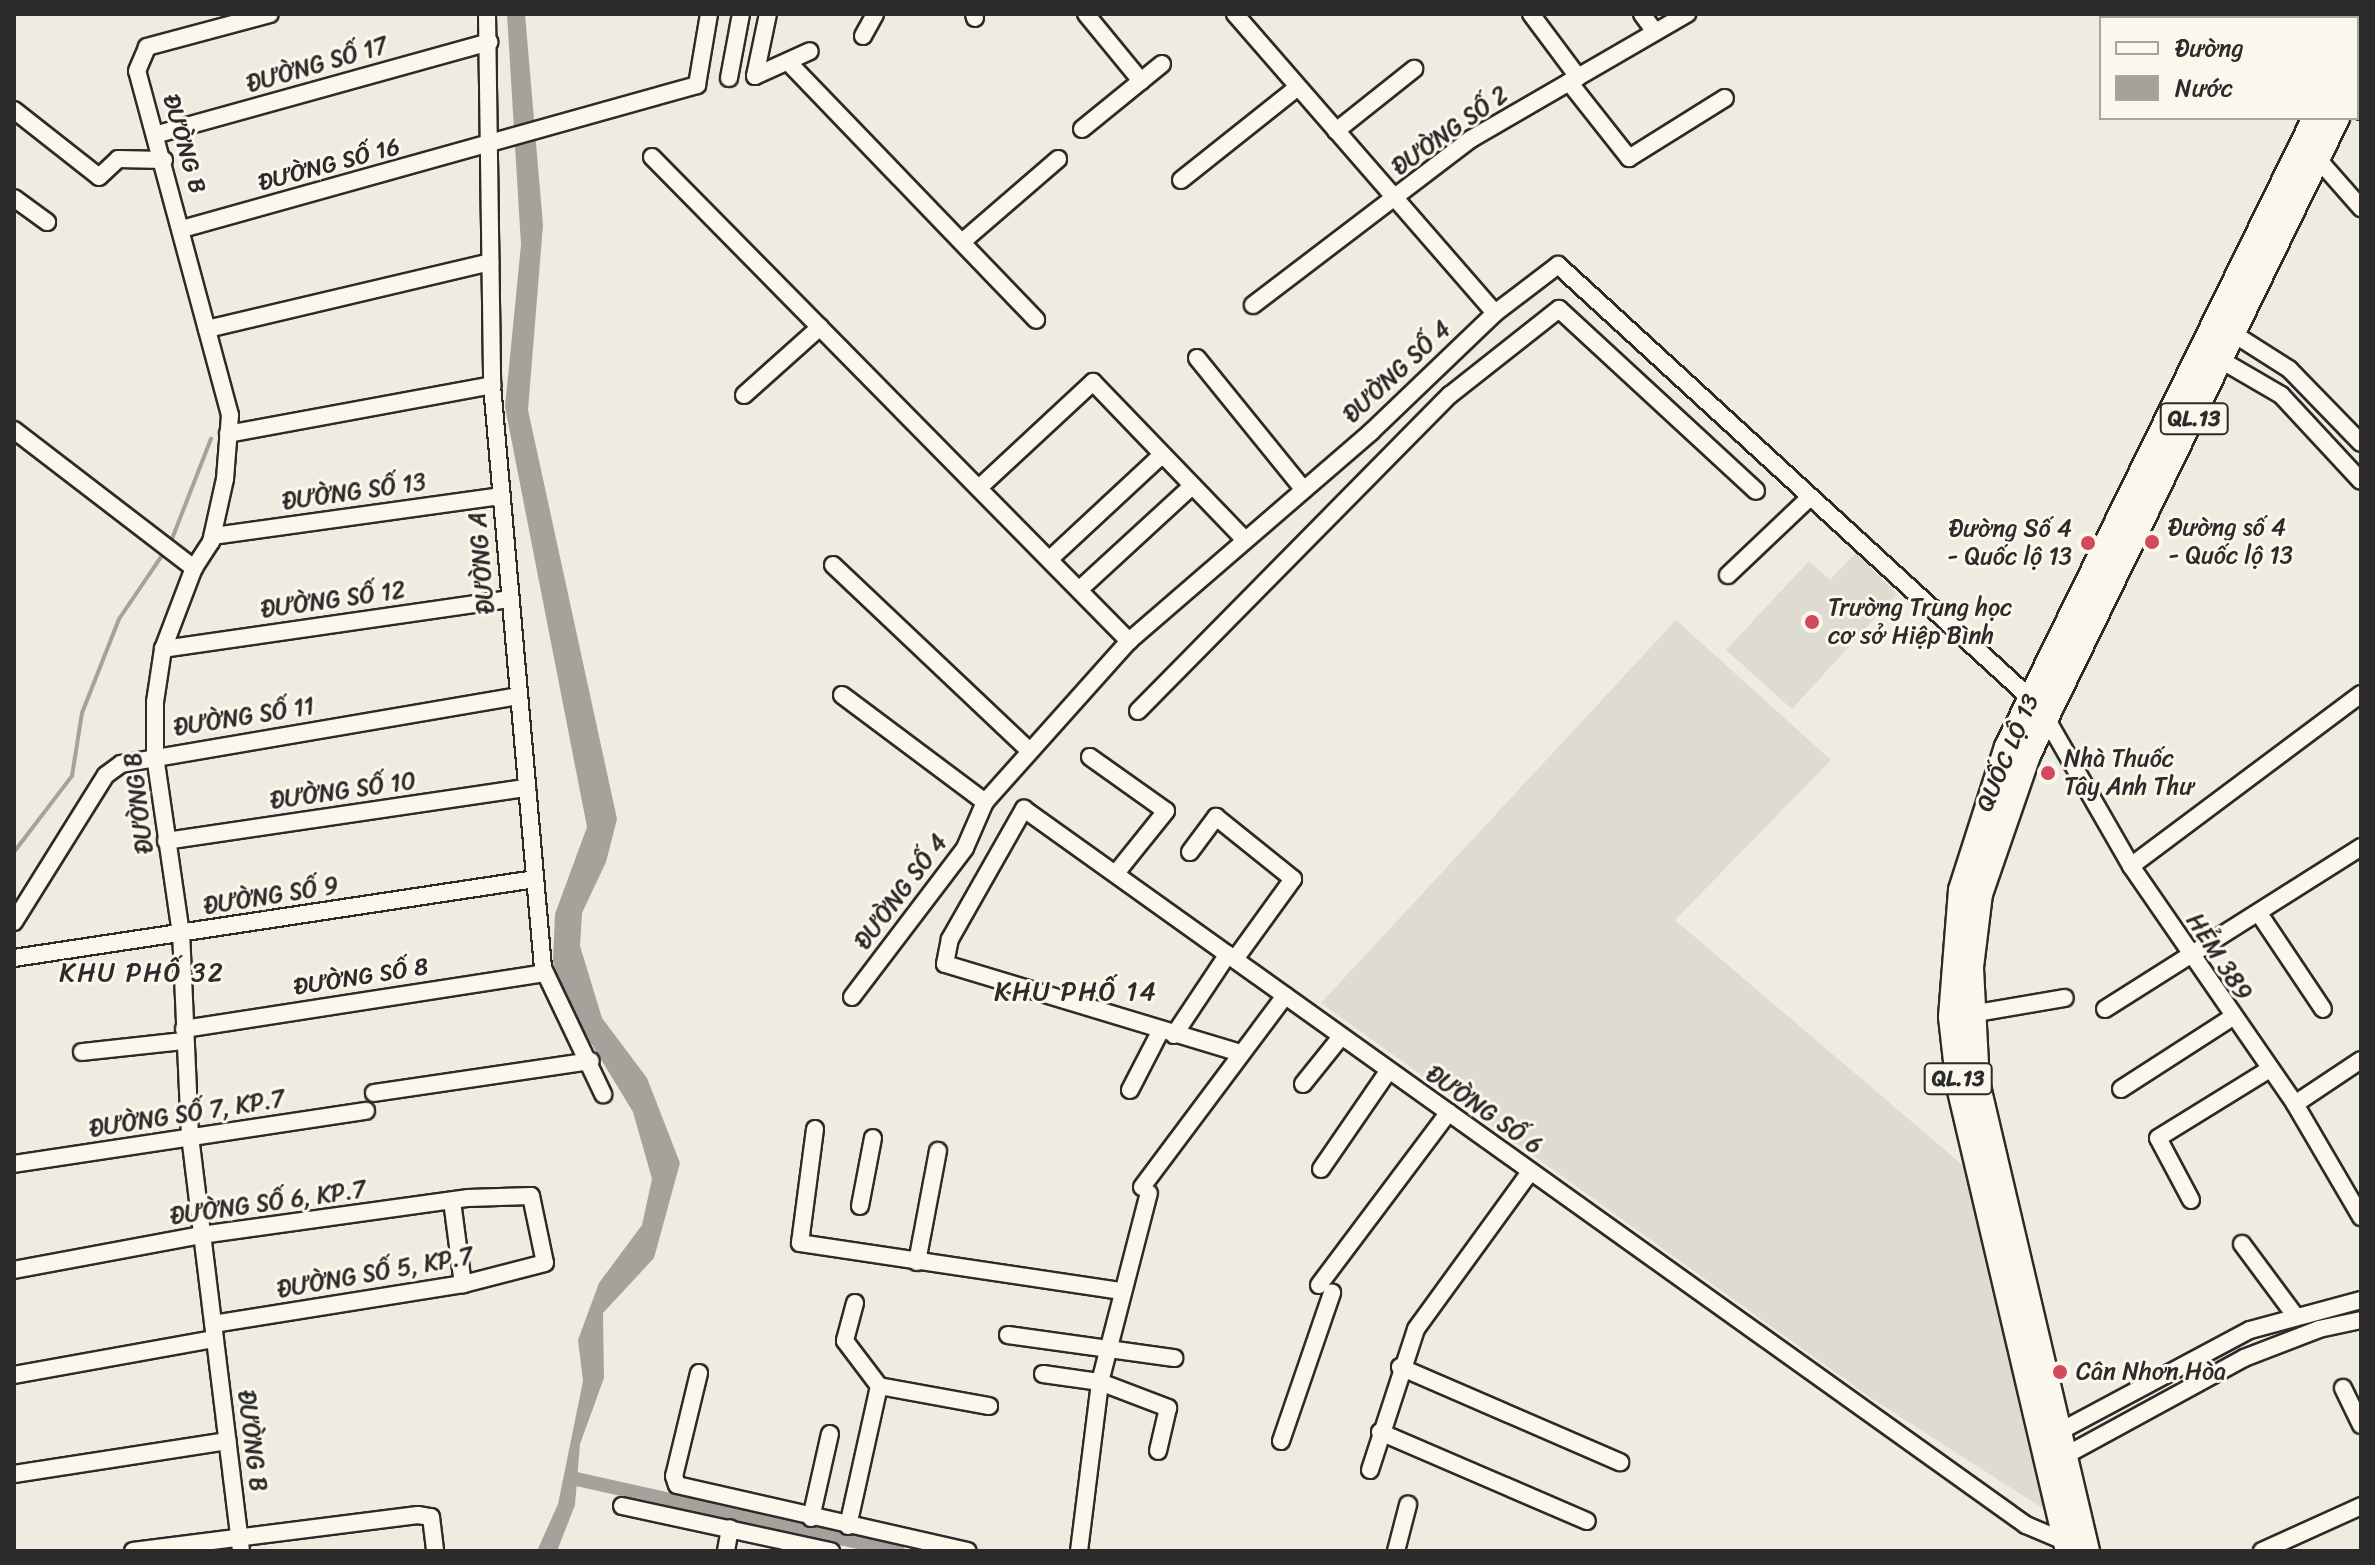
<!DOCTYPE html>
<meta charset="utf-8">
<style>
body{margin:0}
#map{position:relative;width:2375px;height:1565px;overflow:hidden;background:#eeebe0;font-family:Sriracha,sans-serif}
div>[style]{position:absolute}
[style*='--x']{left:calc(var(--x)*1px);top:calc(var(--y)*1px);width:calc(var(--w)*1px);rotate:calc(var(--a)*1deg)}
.built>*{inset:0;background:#dedbd1}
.water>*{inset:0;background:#a4a29a}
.stream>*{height:4px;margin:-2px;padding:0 2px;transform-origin:2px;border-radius:2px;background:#a4a29a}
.canal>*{height:14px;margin:-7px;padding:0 7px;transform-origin:7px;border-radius:7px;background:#a4a29a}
.roads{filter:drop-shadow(2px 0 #2b2b2b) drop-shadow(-2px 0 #2b2b2b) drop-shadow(0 2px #2b2b2b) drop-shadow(0 -2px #2b2b2b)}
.minor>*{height:16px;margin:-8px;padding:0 8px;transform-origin:8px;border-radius:8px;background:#fbf7ec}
.highway>*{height:24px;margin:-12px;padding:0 12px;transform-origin:12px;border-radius:12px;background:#fbf7ec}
.dots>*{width:22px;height:22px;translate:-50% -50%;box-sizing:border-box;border:4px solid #fbf7ec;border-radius:50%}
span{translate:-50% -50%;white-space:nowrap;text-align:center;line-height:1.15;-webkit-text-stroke:6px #fbf7ec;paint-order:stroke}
.shield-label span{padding:2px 6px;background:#fbf7ec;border:2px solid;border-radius:6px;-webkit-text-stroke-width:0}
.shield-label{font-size:22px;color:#2b2b2b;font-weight:700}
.street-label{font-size:24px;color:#2b2b2b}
.poi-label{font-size:24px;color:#2b2b2b}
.left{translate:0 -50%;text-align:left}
.right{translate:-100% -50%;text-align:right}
.neighbourhood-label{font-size:26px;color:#2b2b2b;letter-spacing:2px}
.frame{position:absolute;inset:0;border:16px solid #2b2b2b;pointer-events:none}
.legend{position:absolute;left:2099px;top:16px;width:260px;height:104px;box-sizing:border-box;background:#fbf7ec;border:2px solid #a8a59f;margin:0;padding:10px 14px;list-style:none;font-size:24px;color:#2b2b2b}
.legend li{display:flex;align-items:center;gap:16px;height:40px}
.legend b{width:40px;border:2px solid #a8a59f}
</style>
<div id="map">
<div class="built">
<div style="clip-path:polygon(1856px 553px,1897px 594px,1792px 709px,1726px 650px,1809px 561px,1830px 580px)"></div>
<div style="clip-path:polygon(1676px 620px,1831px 760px,1675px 920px,1966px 1168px,2050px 1513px,1871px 1398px,1321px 1003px)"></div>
</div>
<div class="water">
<div style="clip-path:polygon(507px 14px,525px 14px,543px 225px,528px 410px,617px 819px,606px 862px,582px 913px,580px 946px,602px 1018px,647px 1078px,680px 1163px,654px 1258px,603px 1313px,604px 1378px,580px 1444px,575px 1505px,557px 1551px,537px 1551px,558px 1504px,583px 1381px,578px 1340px,599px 1283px,642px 1225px,652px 1179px,633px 1112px,563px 997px,553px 961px,555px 914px,587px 827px,505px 407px,521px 245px)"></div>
</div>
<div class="stream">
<div style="--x:170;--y:544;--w:113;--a:-68.7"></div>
<div style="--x:14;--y:852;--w:96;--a:-52.7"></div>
<div style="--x:72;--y:776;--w:64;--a:-81"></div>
<div style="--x:82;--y:713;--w:101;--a:-68.5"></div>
<div style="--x:119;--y:619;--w:82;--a:-55.9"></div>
</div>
<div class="canal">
<div style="--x:572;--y:1478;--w:334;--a:12.6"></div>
</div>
<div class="roads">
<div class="minor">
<div style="--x:487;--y:14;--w:371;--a:89.2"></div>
<div style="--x:492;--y:385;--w:585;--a:85"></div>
<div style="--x:543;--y:968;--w:140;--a:64.5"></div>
<div style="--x:974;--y:14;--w:4;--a:76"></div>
<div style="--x:1086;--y:14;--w:87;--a:50.6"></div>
<div style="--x:1235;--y:14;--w:396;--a:49"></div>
<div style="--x:1531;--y:14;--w:79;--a:53.3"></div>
<div style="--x:1642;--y:14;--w:22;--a:54"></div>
<div style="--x:863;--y:36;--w:25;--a:-61"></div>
<div style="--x:790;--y:64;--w:355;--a:46.1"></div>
<div style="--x:755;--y:76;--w:63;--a:-78.2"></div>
<div style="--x:755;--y:76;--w:60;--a:-24.4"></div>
<div style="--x:729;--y:78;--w:65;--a:-79.4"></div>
<div style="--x:1569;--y:82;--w:97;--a:51.7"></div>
<div style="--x:1629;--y:158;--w:113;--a:-32"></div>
<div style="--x:2357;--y:108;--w:5;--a:37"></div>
<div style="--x:14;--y:110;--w:108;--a:38.2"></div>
<div style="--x:99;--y:177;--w:26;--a:-43"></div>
<div style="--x:118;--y:159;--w:46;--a:1.2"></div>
<div style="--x:1082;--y:129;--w:103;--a:-39.1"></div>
<div style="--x:1336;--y:131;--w:100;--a:-38.5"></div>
<div style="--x:158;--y:134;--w:344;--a:-15.5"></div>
<div style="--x:652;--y:157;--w:680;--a:45.42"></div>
<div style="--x:2317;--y:158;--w:67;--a:48.7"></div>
<div style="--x:1181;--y:180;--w:149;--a:-38.5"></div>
<div style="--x:14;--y:198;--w:41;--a:36"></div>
<div style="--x:182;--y:229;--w:535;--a:-15.62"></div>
<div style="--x:697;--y:85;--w:72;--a:-80.4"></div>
<div style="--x:962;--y:242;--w:127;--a:-40.8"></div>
<div style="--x:1253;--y:305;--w:274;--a:-37.3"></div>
<div style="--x:1471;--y:139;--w:250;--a:-30.1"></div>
<div style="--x:207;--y:329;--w:291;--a:-13.3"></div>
<div style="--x:2226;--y:329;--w:75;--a:32.4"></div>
<div style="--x:2289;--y:369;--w:103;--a:45.8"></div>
<div style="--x:2214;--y:356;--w:78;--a:30.2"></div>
<div style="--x:2281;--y:395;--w:117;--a:47.1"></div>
<div style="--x:1197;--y:358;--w:169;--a:51"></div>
<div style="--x:744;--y:395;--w:102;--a:-41.8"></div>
<div style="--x:14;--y:430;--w:227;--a:37.5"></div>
<div style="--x:228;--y:434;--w:269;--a:-10.5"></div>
<div style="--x:981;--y:486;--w:153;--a:-42.9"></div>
<div style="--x:1093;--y:382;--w:216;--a:46.1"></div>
<div style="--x:213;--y:536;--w:291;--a:-7.9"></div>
<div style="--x:1051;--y:558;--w:151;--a:-42.9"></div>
<div style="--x:833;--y:565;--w:271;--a:43.4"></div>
<div style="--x:1728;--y:575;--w:110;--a:-43.5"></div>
<div style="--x:1080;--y:589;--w:152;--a:-42.6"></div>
<div style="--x:163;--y:649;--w:350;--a:-8.2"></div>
<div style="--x:842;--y:695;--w:179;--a:36.8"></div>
<div style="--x:1138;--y:711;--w:444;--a:-45.4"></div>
<div style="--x:1450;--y:395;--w:139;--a:-38.3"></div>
<div style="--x:1559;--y:309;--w:268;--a:42.7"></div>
<div style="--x:2046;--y:718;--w:171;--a:60.1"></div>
<div style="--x:2131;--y:866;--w:289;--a:55.4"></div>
<div style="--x:2295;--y:1104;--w:131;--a:59.7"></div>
<div style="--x:1090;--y:757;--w:93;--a:35.4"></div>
<div style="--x:1166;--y:811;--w:78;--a:128.8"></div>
<div style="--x:166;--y:841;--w:365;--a:-8.4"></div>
<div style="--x:1190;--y:852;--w:44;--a:-53.4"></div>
<div style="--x:1216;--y:817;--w:99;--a:38.8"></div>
<div style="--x:1293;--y:879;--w:99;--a:125.9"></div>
<div style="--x:2131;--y:866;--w:287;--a:-36.8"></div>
<div style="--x:2260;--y:915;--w:113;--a:56.2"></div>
<div style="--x:14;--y:922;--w:173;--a:-58"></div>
<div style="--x:106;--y:775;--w:19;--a:-36"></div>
<div style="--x:121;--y:764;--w:402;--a:-9.7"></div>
<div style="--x:14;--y:958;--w:527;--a:-8.62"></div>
<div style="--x:852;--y:997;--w:187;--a:-52.8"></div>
<div style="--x:965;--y:848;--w:50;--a:-66.5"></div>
<div style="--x:985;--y:802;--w:216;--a:-48.2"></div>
<div style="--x:1129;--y:641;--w:320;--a:-40.8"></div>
<div style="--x:1371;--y:432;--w:172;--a:-43.8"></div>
<div style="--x:1495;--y:313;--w:79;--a:-37.3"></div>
<div style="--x:1558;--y:265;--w:642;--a:42.54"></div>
<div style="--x:2105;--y:1009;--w:303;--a:-32.3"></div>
<div style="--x:1971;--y:1014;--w:95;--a:-9.7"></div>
<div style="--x:184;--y:1029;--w:365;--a:-8.8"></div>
<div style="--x:1174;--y:1035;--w:97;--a:-56.3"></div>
<div style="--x:82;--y:1052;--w:103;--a:-6.2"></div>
<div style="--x:1237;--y:1052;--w:305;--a:-163.2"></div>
<div style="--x:945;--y:964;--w:25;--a:-79"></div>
<div style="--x:950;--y:939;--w:150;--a:-60.4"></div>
<div style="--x:1024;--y:809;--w:1232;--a:35.55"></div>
<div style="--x:2026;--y:1525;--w:43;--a:23"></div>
<div style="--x:1303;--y:1084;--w:59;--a:-51.2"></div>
<div style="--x:2121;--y:1089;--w:131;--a:-32.8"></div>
<div style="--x:1130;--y:1090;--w:68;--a:-62.7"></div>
<div style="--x:374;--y:1093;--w:219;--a:-8.4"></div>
<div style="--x:2295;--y:1104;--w:79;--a:-33.7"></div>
<div style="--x:815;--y:1129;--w:115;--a:97.5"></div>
<div style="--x:800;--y:1243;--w:324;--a:8.5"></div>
<div style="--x:14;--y:1164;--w:356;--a:-8.6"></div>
<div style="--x:1321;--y:1169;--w:116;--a:-55.5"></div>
<div style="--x:1142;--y:1187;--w:239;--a:-53.2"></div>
<div style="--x:2191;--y:1200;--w:70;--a:-118"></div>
<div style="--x:2158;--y:1138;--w:129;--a:-31.7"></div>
<div style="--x:452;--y:1201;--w:84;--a:82.5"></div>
<div style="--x:860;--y:1206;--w:69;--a:-79.2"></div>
<div style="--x:2242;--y:1244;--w:87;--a:53.4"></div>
<div style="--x:917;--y:1262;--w:113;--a:-79.3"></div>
<div style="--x:14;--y:1270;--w:190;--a:-10.6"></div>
<div style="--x:201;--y:1235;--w:270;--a:-7.9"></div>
<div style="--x:468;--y:1198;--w:63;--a:-1.8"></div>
<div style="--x:531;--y:1196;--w:68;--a:78.2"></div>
<div style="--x:545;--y:1263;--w:85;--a:165.6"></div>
<div style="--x:463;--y:1284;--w:253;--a:170.9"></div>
<div style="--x:1319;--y:1285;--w:216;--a:-53.1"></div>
<div style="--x:855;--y:1303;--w:39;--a:105"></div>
<div style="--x:845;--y:1341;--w:56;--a:52.9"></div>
<div style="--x:879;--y:1386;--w:112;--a:10.3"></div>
<div style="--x:1008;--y:1335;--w:168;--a:7.9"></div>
<div style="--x:1400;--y:1367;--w:240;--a:23.4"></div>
<div style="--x:699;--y:1373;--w:106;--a:103.6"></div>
<div style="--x:674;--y:1476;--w:9;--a:72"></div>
<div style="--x:677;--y:1485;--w:298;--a:12.8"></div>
<div style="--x:1043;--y:1374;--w:58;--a:8"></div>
<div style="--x:1100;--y:1382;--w:73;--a:20.9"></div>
<div style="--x:1168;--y:1408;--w:44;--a:103.1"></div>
<div style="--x:14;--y:1375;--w:204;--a:-10.2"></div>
<div style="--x:2343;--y:1388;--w:41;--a:64.1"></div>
<div style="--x:1380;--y:1432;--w:225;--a:23.3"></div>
<div style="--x:2053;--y:1435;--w:223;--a:-28.1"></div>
<div style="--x:2250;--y:1330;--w:115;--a:-15.1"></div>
<div style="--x:1281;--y:1441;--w:157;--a:-71"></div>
<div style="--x:2059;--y:1459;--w:211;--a:-28.6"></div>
<div style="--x:2244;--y:1358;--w:80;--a:-21.1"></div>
<div style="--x:2319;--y:1329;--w:43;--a:-12.1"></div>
<div style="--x:1370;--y:1470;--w:148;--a:-71.9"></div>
<div style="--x:1416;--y:1329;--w:194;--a:-54"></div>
<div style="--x:14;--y:1474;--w:216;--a:-8.8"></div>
<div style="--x:622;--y:1506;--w:214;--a:12.2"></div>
<div style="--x:811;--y:1518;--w:86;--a:-77.3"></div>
<div style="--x:848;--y:1526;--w:143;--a:-77.5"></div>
<div style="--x:133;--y:1551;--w:287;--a:-7.2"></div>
<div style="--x:418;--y:1515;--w:13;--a:9"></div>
<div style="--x:431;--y:1517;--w:34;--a:83"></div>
<div style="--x:241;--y:1551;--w:417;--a:-97"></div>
<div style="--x:190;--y:1137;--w:203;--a:-92.5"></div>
<div style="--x:181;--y:934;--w:180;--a:-98.3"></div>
<div style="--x:155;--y:756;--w:54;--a:-90"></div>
<div style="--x:155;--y:702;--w:54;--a:-81.4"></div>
<div style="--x:163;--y:649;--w:87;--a:-69.1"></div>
<div style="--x:194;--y:568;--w:31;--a:-57"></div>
<div style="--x:211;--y:542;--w:65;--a:-77.5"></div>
<div style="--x:225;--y:479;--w:64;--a:-85.5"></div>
<div style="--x:230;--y:415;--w:356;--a:-105.1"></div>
<div style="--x:137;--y:71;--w:26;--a:-67"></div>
<div style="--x:147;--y:47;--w:127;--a:-15"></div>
<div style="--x:726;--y:1551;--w:23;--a:-80"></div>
<div style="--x:1079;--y:1551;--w:170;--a:-82.9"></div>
<div style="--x:1100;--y:1382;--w:195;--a:-75.5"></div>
<div style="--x:1396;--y:1551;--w:48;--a:-75.4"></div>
<div style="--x:2262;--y:1551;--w:109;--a:-24.4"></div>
</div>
<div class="highway">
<div style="--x:2357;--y:37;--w:8;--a:-60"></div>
<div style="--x:2357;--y:78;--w:9;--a:-63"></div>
<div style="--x:2068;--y:1551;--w:476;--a:-103.2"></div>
<div style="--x:1959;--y:1088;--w:71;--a:-96.4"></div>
<div style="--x:1951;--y:1017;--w:127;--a:-85.5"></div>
<div style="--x:1961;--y:890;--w:150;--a:-72.2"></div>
<div style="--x:2007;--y:747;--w:700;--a:-63.91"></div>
<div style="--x:2087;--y:1551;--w:481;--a:-103.2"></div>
<div style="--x:1977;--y:1083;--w:116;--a:-93"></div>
<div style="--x:1971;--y:967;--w:74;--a:-83"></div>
<div style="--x:1980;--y:894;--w:147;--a:-70.9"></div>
<div style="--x:2028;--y:755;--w:708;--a:-64.12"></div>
</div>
</div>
<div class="dots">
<div style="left:2152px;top:542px;background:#d1495b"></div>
<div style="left:2088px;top:543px;background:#d1495b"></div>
<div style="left:1812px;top:622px;background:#d1495b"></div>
<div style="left:2048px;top:773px;background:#d1495b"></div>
<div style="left:2060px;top:1372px;background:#d1495b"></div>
</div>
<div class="shield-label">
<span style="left:2194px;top:419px">QL.13</span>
<span style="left:1958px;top:1079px">QL.13</span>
</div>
<div class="street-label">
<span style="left:317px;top:65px;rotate:-16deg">ĐƯỜNG SỐ 17</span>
<span style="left:1450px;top:131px;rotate:-35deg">ĐƯỜNG SỐ 2</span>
<span style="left:184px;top:144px;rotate:74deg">ĐƯỜNG B</span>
<span style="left:329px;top:165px;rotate:-15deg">ĐƯỜNG SỐ 16</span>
<span style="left:1397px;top:372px;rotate:-43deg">ĐƯỜNG SỐ 4</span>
<span style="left:354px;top:492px;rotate:-8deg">ĐƯỜNG SỐ 13</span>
<span style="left:482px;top:563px;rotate:-95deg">ĐƯỜNG A</span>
<span style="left:333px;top:600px;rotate:-8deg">ĐƯỜNG SỐ 12</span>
<span style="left:244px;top:717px;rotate:-9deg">ĐƯỜNG SỐ 11</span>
<span style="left:2008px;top:753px;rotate:-67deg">QUỐC LỘ 13</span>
<span style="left:343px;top:791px;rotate:-8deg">ĐƯỜNG SỐ 10</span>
<span style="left:139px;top:803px;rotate:-97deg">ĐƯỜNG B</span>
<span style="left:901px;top:892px;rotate:-53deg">ĐƯỜNG SỐ 4</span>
<span style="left:271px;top:896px;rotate:-9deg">ĐƯỜNG SỐ 9</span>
<span style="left:2219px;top:957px;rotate:57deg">HẺM 389</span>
<span style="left:361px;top:977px;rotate:-9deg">ĐƯỜNG SỐ 8</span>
<span style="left:1484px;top:1110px;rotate:35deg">ĐƯỜNG SỐ 6</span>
<span style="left:187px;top:1114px;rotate:-9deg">ĐƯỜNG SỐ 7, KP.7</span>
<span style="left:268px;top:1203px;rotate:-8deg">ĐƯỜNG SỐ 6, KP.7</span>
<span style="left:375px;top:1273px;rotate:-10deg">ĐƯỜNG SỐ 5, KP.7</span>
<span style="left:252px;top:1441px;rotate:83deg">ĐƯỜNG B</span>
</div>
<div class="poi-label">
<span class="left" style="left:2168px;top:542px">Đường số 4<br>- Quốc lộ 13</span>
<span class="right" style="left:2072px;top:543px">Đường Số 4<br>- Quốc lộ 13</span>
<span class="left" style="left:1828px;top:622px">Trường Trung học<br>cơ sở Hiệp Bình</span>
<span class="left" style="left:2064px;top:773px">Nhà Thuốc<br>Tây Anh Thư</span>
<span class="left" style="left:2076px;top:1372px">Cân Nhơn Hòa</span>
</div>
<div class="neighbourhood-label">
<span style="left:142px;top:973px">KHU PHỐ 32</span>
<span style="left:1076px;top:992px">KHU PHỐ 14</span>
</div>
<div class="frame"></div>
<ul class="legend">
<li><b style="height:10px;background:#fbf7ec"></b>Đường</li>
<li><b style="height:22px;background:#a4a29a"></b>Nước</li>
</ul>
</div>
